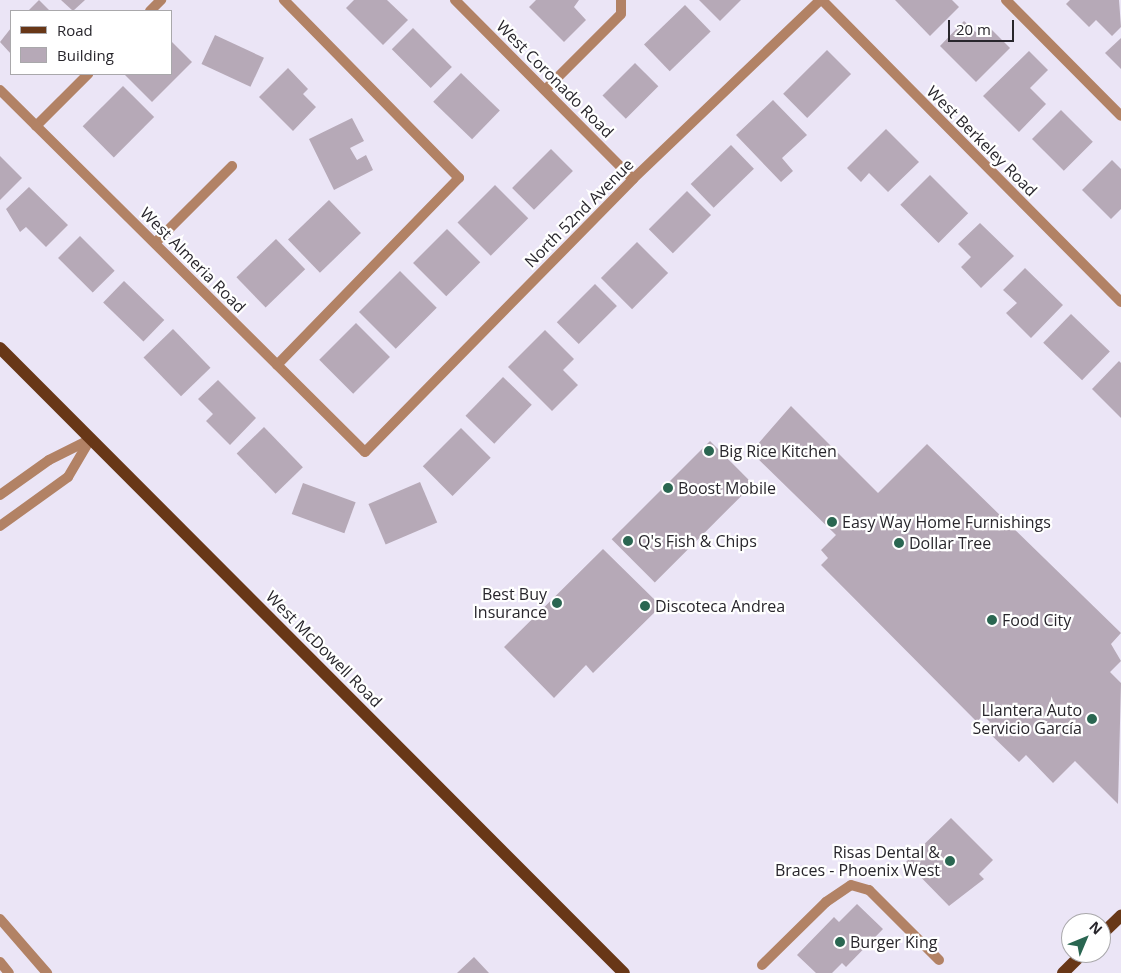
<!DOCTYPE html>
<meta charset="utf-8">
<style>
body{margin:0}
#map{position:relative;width:1121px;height:973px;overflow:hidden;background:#ebe5f6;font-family:"Open Sans",sans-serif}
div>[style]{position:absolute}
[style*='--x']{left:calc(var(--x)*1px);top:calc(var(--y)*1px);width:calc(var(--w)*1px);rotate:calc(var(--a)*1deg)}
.building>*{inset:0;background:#b6a9b7;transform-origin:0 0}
.lane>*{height:10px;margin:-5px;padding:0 5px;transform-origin:5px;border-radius:5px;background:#b28265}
.street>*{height:10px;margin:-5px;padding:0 5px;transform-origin:5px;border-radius:5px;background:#b28265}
.primary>*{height:12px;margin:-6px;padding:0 6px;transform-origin:6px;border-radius:6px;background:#683717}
.dots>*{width:14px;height:14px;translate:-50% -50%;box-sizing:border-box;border:2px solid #fff;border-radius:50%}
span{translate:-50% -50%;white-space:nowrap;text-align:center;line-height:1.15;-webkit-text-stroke:4.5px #fff;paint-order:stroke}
.street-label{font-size:16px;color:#28262c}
.poi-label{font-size:16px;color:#28262c}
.left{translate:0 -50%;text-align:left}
.right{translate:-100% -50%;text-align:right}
.legend{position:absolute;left:10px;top:10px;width:162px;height:65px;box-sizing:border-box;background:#fff;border:1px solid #a9a8ab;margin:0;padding:6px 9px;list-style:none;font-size:15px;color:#28262c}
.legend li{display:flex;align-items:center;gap:10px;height:25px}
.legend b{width:25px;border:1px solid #a9a8ab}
.north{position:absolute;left:1061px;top:913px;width:50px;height:50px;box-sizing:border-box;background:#fff;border:1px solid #a9a8ab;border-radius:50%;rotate:45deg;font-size:14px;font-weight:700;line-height:20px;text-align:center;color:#28262c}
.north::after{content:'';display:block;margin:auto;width:18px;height:22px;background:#2a6651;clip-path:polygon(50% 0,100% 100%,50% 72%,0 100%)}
.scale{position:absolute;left:948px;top:20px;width:66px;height:22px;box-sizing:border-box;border:2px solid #28262c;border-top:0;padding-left:6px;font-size:15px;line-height:18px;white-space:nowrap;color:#28262c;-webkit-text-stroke:4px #fff;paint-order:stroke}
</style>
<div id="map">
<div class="building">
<div style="clip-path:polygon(39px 0,50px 11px,28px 11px)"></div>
<div style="clip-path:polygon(61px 0,85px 0,73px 11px)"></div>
<div style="clip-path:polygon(354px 0,387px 0,408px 20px,383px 45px,346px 8px)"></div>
<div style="clip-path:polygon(536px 0,579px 0,574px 7px,586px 20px,564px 42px,529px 7px)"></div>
<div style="clip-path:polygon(699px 0,741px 0,720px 21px)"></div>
<div style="clip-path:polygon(895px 0,952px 0,959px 7px,930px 36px)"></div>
<div style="clip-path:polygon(1070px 0,1119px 0,1121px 27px,1112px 36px,1096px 20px,1089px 27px,1066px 4px)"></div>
<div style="left:685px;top:5px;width:37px;height:57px;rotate:46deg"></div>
<div style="clip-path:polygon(964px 21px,980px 36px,989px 27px,1010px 48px,976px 82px,940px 46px)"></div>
<div style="clip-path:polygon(11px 28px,11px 54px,0 42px)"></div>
<div style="left:413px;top:28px;width:55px;height:30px;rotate:45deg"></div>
<div style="left:215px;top:35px;width:54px;height:32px;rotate:25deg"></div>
<div style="clip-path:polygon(1121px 38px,1121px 69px,1105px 53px)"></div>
<div style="clip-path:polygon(171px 41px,192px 62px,152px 102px,124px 74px,171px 74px)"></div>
<div style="left:827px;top:50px;width:34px;height:62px;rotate:45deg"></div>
<div style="clip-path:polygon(1029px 51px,1048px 70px,1030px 88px,1046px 104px,1019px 132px,983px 96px)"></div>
<div style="left:635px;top:63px;width:33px;height:46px;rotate:45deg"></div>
<div style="clip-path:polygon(288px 68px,308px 89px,303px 94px,316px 107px,293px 131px,259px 97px)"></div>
<div style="left:461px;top:73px;width:54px;height:40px;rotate:44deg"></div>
<div style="left:123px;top:86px;width:44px;height:57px;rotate:45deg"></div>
<div style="clip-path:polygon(773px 100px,807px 135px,782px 158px,793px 171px,781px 182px,736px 135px)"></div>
<div style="left:1061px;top:110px;width:45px;height:41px;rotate:45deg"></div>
<div style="clip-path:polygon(352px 118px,364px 141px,350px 148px,357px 160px,366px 155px,373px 170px,334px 190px,309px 139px)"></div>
<div style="clip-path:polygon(886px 129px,919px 162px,888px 192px,869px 173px,861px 182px,847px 168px)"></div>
<div style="left:731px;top:145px;width:33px;height:56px;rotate:46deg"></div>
<div style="left:551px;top:149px;width:31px;height:55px;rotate:45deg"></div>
<div style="clip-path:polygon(0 156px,22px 178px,0 200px)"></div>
<div style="clip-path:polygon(1112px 160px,1121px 169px,1121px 209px,1111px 219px,1082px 190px)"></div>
<div style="left:930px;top:175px;width:54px;height:42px;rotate:45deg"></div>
<div style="left:495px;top:185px;width:47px;height:53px;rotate:45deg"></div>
<div style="clip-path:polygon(29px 187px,68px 225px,46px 247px,26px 227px,20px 232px,6px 209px)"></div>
<div style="left:687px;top:191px;width:34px;height:54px;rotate:45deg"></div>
<div style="left:329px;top:200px;width:46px;height:57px;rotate:46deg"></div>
<div style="clip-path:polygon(980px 223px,1014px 256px,981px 288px,961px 267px,971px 257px,958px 244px)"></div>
<div style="left:447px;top:229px;width:47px;height:48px;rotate:45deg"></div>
<div style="left:80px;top:236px;width:49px;height:31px;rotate:45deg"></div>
<div style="left:276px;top:239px;width:42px;height:55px;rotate:46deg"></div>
<div style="left:637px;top:242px;width:44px;height:51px;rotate:45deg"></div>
<div style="clip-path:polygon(1025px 268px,1063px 305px,1031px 338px,1006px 313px,1017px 303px,1003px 290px)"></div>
<div style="left:400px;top:271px;width:52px;height:58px;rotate:45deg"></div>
<div style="left:124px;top:281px;width:56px;height:30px;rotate:44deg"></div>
<div style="left:595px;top:284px;width:31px;height:54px;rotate:45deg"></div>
<div style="left:1071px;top:314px;width:54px;height:40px;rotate:44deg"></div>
<div style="left:356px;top:323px;width:48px;height:52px;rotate:45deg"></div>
<div style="left:173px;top:329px;width:54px;height:41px;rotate:46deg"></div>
<div style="clip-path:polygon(545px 330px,574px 359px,563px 370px,578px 385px,552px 411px,508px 367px)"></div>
<div style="clip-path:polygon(1119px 361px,1121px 363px,1121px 418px,1092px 389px)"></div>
<div style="left:503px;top:377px;width:40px;height:54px;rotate:44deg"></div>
<div style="clip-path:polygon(218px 380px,256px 418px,230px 445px,206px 421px,213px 414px,198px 399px)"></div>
<div style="clip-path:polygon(791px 406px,878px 493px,927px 444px,1121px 633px,1111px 644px,1121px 661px,1110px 672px,1121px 683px,1118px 804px,1075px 761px,1053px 783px,1026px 755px,1019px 762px,984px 728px,990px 722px,983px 715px,977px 722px,821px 565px,828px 558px,821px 550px,836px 535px,751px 452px)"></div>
<div style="left:264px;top:427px;width:56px;height:38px;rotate:46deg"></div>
<div style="left:461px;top:428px;width:42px;height:54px;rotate:45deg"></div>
<div style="left:710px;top:441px;width:61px;height:139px;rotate:45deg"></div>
<div style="left:420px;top:482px;width:44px;height:56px;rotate:67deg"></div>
<div style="left:303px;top:483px;width:56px;height:33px;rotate:20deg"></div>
<div style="clip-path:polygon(603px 549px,661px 606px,593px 673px,586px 665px,554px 698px,504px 647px)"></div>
<div style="clip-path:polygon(951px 818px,993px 860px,979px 874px,984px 879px,949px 906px,906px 862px)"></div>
<div style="clip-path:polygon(857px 904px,883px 929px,846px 967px,842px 963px,832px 973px,816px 973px,797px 955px,834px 917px,839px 922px)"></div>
<div style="clip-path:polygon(474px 957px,489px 973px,457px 973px)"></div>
</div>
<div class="lane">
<div style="--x:1006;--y:0;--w:163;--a:45.2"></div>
<div style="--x:150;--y:11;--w:16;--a:-45"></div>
<div style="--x:545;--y:90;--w:107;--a:-45"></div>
<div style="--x:621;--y:14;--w:14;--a:-90"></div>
<div style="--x:36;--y:126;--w:74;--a:-45"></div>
<div style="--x:277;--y:365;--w:261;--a:-45.8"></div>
<div style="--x:459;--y:178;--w:250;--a:-134.5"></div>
<div style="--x:762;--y:965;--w:90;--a:-44.5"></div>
<div style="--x:826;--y:902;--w:30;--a:-34"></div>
<div style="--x:851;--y:885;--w:19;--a:16"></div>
<div style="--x:869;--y:890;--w:99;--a:45"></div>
</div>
<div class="street">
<div style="--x:455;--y:0;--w:252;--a:45.2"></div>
<div style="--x:822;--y:0;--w:425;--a:45.3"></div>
<div style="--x:0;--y:90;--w:514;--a:44.76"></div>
<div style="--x:365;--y:452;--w:383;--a:-45.5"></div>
<div style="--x:633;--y:179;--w:259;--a:-43.7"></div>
<div style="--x:155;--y:243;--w:109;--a:-45"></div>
<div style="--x:0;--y:495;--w:60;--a:-35.5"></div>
<div style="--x:49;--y:460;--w:47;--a:-26.6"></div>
<div style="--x:0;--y:526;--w:84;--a:-35.8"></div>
<div style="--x:68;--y:477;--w:45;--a:-59.5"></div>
<div style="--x:0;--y:919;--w:72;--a:49"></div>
<div style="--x:0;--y:962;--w:14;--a:51"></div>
</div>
<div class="primary">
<div style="--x:0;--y:348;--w:883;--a:45.05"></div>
<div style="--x:1101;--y:935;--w:28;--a:-44"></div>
<div style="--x:1063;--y:973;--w:28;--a:-45"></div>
</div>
<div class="dots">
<div style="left:709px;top:451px;background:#2a6651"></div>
<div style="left:668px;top:488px;background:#2a6651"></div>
<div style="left:832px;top:522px;background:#2a6651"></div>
<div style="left:628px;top:541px;background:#2a6651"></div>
<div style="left:899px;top:543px;background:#2a6651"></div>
<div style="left:557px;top:603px;background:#2a6651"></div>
<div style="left:645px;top:606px;background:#2a6651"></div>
<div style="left:992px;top:620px;background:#2a6651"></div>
<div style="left:1092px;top:719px;background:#2a6651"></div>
<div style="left:950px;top:861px;background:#2a6651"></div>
<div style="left:840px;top:942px;background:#2a6651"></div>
</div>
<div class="street-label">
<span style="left:555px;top:79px;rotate:45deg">West Coronado Road</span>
<span style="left:982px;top:141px;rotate:45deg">West Berkeley Road</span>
<span style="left:579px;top:213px;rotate:-45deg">North 52nd Avenue</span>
<span style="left:193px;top:260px;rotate:45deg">West Almeria Road</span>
<span style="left:324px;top:649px;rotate:45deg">West McDowell Road</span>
</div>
<div class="poi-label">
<span class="left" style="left:719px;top:451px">Big Rice Kitchen</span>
<span class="left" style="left:678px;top:488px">Boost Mobile</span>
<span class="left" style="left:842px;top:522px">Easy Way Home Furnishings</span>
<span class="left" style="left:638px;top:541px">Q's Fish &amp; Chips</span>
<span class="left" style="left:909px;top:543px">Dollar Tree</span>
<span class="right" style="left:547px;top:603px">Best Buy<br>Insurance</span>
<span class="left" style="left:655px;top:606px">Discoteca Andrea</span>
<span class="left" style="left:1002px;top:620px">Food City</span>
<span class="right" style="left:1082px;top:719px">Llantera Auto<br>Servicio García</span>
<span class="right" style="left:940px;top:861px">Risas Dental &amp;<br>Braces - Phoenix West</span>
<span class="left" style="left:850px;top:942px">Burger King</span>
</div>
<ul class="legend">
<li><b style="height:6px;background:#683717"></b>Road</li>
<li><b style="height:14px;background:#b6a9b7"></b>Building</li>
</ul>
<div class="north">N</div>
<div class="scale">20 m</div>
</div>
